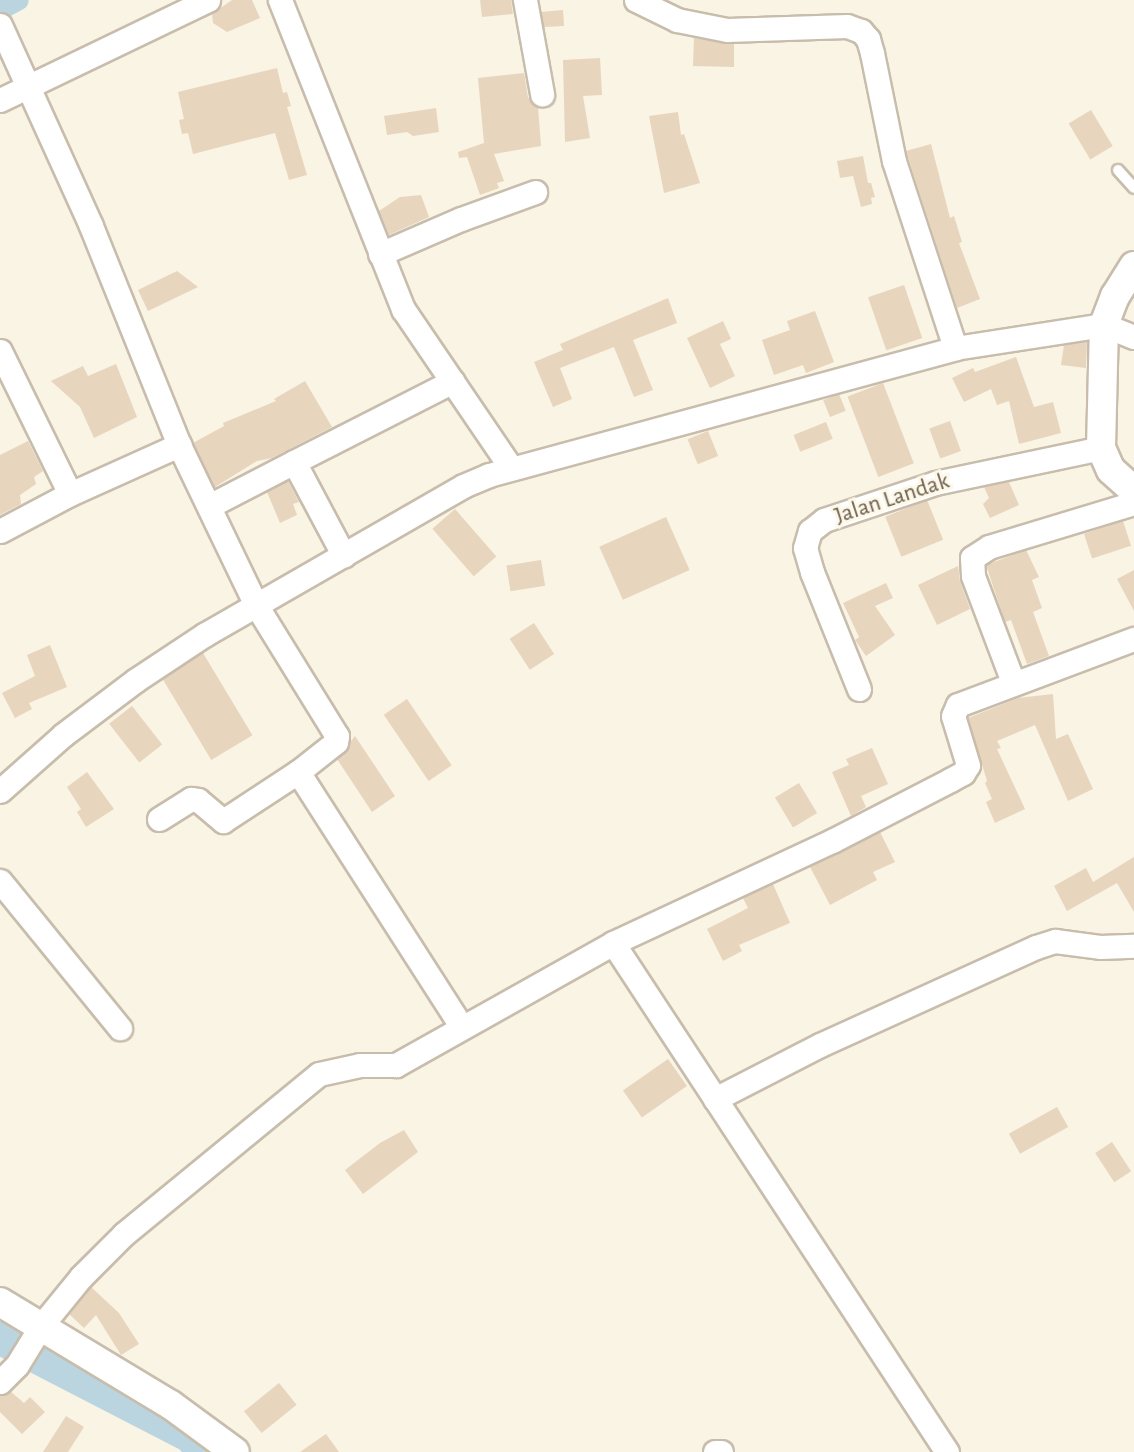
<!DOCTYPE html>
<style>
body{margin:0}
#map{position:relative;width:1134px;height:1452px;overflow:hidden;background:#f9f4e4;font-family:"Alegreya Sans",sans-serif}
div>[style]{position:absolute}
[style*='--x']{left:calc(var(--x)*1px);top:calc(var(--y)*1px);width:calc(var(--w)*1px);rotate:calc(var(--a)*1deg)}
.canal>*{height:19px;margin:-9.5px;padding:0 9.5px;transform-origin:9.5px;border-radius:9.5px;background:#bbd5e0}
.river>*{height:33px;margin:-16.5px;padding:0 16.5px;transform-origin:16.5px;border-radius:16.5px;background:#bbd5e0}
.building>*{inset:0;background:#e8d5bd;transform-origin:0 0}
.roads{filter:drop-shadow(2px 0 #c8bdac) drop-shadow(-2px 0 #c8bdac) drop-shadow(0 2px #c8bdac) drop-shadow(0 -2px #c8bdac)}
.service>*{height:10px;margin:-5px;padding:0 5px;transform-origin:5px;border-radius:5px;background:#fff}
.minor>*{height:23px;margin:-11.5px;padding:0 11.5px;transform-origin:11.5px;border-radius:11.5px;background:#fff}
.tertiary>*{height:28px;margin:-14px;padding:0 14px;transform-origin:14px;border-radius:14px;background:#fff}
span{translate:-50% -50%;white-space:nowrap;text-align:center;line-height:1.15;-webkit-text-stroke:6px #fcf8ea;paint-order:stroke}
.street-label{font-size:24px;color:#6e5e4d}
</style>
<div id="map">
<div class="canal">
<div style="--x:0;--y:10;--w:21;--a:-28"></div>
</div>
<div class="river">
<div style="--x:0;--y:1338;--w:214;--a:27.3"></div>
<div style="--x:190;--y:1436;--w:21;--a:51"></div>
</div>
<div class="building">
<div style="clip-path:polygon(232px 0,252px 0,260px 18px,227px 32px,213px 23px,212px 14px)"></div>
<div style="clip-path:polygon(480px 0,511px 0,513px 14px,482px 17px)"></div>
<div style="clip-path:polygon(563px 10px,564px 26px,544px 27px,541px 12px)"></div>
<div style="clip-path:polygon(694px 38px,734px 44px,734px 67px,693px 66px)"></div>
<div style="clip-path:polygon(600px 58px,602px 95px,583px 96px,590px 138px,565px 142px,563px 60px)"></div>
<div style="clip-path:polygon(277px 68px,283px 93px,287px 92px,291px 106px,287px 107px,307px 175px,289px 180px,275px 133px,193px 154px,188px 133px,182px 134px,179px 120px,184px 119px,178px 92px)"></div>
<div style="clip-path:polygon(524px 73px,528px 97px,538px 107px,541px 146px,494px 154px,504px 181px,497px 183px,499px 188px,480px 195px,467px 157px,459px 158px,458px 152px,484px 143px,478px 78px)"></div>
<div style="clip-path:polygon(436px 108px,439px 132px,413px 136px,407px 132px,387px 135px,384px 116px)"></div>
<div style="left:1091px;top:110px;width:42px;height:26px;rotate:59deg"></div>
<div style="clip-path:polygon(678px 112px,681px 135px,684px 134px,700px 183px,664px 193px,649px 116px)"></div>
<div style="clip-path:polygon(931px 144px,950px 218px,954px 216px,962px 242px,959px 243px,980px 299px,957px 308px,906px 151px)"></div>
<div style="clip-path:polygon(863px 156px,868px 183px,871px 183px,875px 197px,871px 198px,872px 204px,861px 207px,853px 176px,840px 178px,837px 161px)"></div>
<div style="clip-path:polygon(421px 195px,429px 217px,389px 235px,379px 211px,400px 197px)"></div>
<div style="clip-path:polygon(177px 271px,198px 287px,148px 311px,138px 290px)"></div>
<div style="left:904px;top:285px;width:56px;height:38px;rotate:71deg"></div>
<div style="clip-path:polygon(668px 298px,677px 323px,633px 340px,653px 390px,634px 397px,614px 347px,560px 368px,572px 399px,553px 407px,534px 362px,563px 350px,560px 344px)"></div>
<div style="clip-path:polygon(815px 311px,834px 362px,806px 373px,803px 365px,774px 375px,762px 340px,790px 330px,787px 321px)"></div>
<div style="clip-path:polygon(723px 321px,731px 339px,720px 344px,735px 376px,710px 388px,687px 338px)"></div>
<div style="clip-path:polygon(1087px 342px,1086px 368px,1061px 365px,1064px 345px)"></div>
<div style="clip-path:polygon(1016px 357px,1034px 407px,1053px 402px,1061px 433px,1019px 444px,1009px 401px,997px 405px,991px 389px,964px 402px,952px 378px,973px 368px,975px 372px)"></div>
<div style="clip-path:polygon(116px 364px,137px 417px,94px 438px,80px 407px,51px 381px,83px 366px,88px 376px)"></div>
<div style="clip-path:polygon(305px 381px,332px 427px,272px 458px,257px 461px,215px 487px,193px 443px,224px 426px,223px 423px,276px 401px,274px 399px)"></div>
<div style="left:883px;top:383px;width:86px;height:38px;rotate:69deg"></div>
<div style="left:839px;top:394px;width:18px;height:17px;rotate:68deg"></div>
<div style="left:950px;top:421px;width:32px;height:22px;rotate:70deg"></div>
<div style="left:826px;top:422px;width:18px;height:35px;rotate:68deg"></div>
<div style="left:708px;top:431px;width:27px;height:22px;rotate:68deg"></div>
<div style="clip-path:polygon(28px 441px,43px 471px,34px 477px,36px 484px,20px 495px,21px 504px,0 515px,0 455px)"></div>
<div style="clip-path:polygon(288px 481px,299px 502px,293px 504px,297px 515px,280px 523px,267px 492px)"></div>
<div style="clip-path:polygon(1009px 482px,1019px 505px,990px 518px,983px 504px,989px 498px,984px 487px)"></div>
<div style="left:927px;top:500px;width:43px;height:45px;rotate:68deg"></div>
<div style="left:455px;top:509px;width:63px;height:30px;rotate:49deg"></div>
<div style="left:666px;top:517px;width:58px;height:73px;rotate:66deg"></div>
<div style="left:1123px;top:521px;width:26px;height:41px;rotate:72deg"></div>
<div style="clip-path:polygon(1026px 550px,1039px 577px,1032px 580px,1042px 608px,1033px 612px,1049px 656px,1027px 664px,1011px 620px,1005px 622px,986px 565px)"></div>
<div style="left:541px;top:560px;width:26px;height:35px;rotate:81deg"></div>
<div style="clip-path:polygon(958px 566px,960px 581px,970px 609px,937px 625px,918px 585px)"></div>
<div style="clip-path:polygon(1134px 570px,1134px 611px,1117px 579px)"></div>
<div style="clip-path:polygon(886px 583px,893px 598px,875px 606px,895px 635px,866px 656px,855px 640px,859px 637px,843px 603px)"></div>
<div style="left:534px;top:623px;width:37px;height:29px;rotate:57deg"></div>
<div style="clip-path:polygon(50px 645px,67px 687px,29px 703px,32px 709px,15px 718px,2px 693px,35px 676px,27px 655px)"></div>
<div style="left:203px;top:653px;width:96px;height:48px;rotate:59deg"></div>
<div style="clip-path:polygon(1053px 694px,1056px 739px,1068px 734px,1093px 789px,1068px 801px,1035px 725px,997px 741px,1001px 748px,997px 749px,1025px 809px,995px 823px,986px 802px,992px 799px,985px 783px,987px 781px,968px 718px,1018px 698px)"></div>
<div style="left:407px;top:699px;width:80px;height:28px;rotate:56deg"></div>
<div style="left:132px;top:706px;width:49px;height:29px;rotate:52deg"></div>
<div style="clip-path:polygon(355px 736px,395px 796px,372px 812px,337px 759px)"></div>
<div style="clip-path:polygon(872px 748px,888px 784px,861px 796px,866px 807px,851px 816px,832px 772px,849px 765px,846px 759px)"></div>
<div style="clip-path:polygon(87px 772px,114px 809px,86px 827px,77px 812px,81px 809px,67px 787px)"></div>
<div style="left:799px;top:783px;width:35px;height:28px;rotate:59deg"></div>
<div style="clip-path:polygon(880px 832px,895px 862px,873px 872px,877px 880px,830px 905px,810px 867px)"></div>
<div style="clip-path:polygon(1134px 857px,1134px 912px,1117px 883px,1067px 911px,1054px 886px,1086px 868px,1093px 882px)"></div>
<div style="clip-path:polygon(773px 884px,790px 923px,739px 945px,742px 951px,723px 961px,707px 929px,748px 908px,743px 898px)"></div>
<div style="left:668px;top:1059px;width:33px;height:55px;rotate:55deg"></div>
<div style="left:1057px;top:1107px;width:23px;height:55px;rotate:61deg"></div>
<div style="clip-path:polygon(404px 1130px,418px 1152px,363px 1194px,345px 1170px,380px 1143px)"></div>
<div style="left:1112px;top:1142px;width:35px;height:20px;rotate:57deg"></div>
<div style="clip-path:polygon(91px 1287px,119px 1313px,139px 1344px,121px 1355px,96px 1315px,84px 1328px,69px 1314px)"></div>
<div style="left:279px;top:1383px;width:28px;height:45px;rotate:51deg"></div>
<div style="clip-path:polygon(10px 1391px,24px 1403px,30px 1397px,45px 1412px,22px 1434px,0 1412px,0 1396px)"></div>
<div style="clip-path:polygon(66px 1416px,84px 1427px,68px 1452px,43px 1452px)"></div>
<div style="clip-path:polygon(326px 1434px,339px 1452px,300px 1452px)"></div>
</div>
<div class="roads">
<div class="service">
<div style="--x:1118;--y:170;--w:24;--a:48"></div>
</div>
<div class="minor">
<div style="--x:280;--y:0;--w:333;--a:68.3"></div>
<div style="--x:403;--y:309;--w:192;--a:55.8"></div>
<div style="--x:525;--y:0;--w:96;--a:79.7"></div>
<div style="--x:636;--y:0;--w:46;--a:26"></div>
<div style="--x:677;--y:20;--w:51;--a:11.3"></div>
<div style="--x:727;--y:30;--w:120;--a:-1.9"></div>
<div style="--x:847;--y:26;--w:15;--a:20"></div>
<div style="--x:861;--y:31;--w:11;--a:49"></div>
<div style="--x:868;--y:39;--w:15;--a:74"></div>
<div style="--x:872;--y:53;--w:110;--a:78.5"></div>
<div style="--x:894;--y:161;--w:197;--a:71.9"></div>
<div style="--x:0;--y:25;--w:221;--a:65.6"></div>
<div style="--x:91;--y:226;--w:236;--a:68.1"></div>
<div style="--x:179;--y:445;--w:178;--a:64.3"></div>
<div style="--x:256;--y:605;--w:154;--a:58.3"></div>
<div style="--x:337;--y:736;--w:6;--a:99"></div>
<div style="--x:336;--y:742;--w:48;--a:141.7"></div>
<div style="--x:298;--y:772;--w:303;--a:57.3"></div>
<div style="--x:0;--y:100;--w:231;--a:-25.7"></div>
<div style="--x:380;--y:254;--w:88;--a:-23.4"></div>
<div style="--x:461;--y:219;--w:79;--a:-20"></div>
<div style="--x:0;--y:351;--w:159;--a:63.9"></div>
<div style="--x:294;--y:462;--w:178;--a:-27"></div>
<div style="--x:211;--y:505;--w:93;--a:-27.4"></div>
<div style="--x:294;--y:462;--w:106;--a:62"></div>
<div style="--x:0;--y:531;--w:79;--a:-27.9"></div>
<div style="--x:70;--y:494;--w:120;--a:-24.2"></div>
<div style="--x:1013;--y:682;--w:113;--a:-110.7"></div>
<div style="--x:973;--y:576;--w:18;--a:-93"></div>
<div style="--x:972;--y:558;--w:20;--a:-33"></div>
<div style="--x:989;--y:547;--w:152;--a:-16.9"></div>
<div style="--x:859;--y:689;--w:126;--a:-111.9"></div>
<div style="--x:812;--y:572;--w:25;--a:-106"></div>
<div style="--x:805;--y:548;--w:18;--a:-74"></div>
<div style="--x:810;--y:531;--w:18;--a:-38"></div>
<div style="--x:824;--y:520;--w:117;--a:-18.4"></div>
<div style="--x:935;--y:483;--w:170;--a:-11.9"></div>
<div style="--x:0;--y:791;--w:84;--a:-41.6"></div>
<div style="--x:63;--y:735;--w:91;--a:-37"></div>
<div style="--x:136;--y:680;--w:82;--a:-33.5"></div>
<div style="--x:204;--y:635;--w:299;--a:-29.9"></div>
<div style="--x:463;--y:486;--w:28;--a:-23"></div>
<div style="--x:489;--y:475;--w:483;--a:-15.2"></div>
<div style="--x:955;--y:348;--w:151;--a:-8.8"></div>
<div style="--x:1104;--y:325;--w:32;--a:22"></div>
<div style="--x:159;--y:819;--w:38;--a:-32"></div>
<div style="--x:191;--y:799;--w:7;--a:8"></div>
<div style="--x:198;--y:800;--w:33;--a:40"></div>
<div style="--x:223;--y:821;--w:90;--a:-33.2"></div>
<div style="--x:0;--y:881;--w:190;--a:50.8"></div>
<div style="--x:613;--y:943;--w:609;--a:56.73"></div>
<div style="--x:715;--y:1099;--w:118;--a:-27.2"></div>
<div style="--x:820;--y:1045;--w:237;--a:-24.4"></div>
<div style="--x:1036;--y:947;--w:20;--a:-18"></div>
<div style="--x:1055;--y:941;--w:45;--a:7.6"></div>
<div style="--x:1100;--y:947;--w:34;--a:-2"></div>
<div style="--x:0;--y:1382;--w:24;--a:-45"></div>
<div style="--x:17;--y:1365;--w:46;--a:-58.4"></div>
<div style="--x:41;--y:1326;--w:63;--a:-50.8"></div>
<div style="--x:81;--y:1277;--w:61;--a:-45"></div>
<div style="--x:124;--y:1234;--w:252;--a:-39.4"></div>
<div style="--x:319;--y:1074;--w:42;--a:-12.4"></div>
<div style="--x:360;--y:1065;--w:36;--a:0"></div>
<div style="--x:396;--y:1065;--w:249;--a:-29.3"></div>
<div style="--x:613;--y:943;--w:242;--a:-25"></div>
<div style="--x:832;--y:841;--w:133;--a:-27.3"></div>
<div style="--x:950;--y:780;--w:15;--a:-28"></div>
<div style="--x:963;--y:773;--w:9;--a:-58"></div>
<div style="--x:968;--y:765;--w:51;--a:-107"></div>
<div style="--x:953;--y:716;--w:12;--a:-66"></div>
<div style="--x:958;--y:705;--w:188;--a:-20.6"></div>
<div style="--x:715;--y:1452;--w:6;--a:0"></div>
</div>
<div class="tertiary">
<div style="--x:1134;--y:266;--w:36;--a:122"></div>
<div style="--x:1115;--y:296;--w:31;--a:111"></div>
<div style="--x:1104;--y:325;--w:123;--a:91.4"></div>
<div style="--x:1101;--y:448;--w:24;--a:66"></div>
<div style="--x:1111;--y:470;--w:31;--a:42"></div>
<div style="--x:0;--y:1302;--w:200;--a:31.1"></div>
<div style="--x:171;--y:1405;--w:79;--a:36.3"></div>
</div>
</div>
<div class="street-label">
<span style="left:892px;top:499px;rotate:-18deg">Jalan Landak</span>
</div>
</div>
